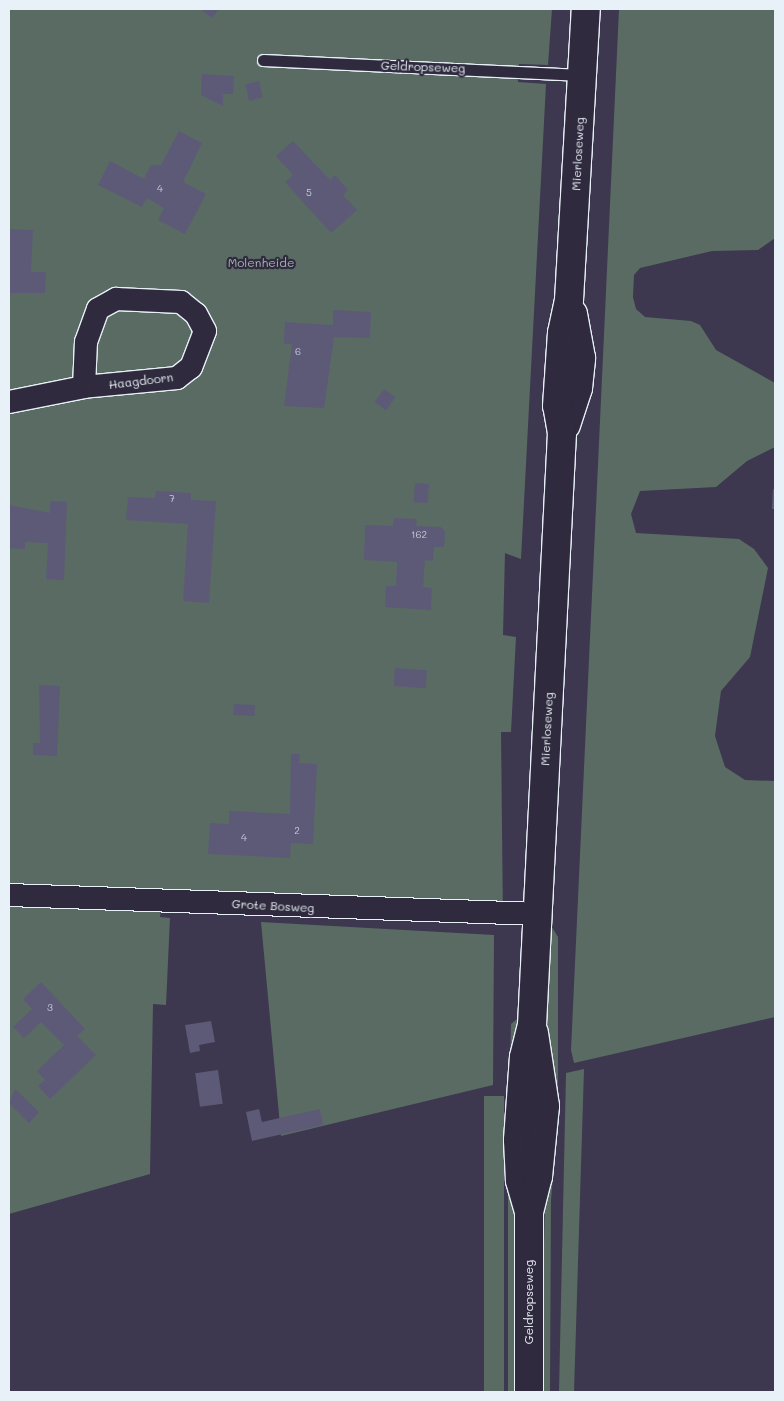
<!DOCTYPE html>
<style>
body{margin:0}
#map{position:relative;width:784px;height:1401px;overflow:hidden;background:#3d384f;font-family:Mali,sans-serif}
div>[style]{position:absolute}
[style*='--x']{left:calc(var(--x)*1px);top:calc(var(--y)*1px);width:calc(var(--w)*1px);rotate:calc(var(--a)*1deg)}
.green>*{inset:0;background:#5a6b63;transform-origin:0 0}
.building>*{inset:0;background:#5d5a78;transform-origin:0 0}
.roads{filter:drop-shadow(1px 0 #e8f1f8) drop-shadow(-1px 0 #e8f1f8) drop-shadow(0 1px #e8f1f8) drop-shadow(0 -1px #e8f1f8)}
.lane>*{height:11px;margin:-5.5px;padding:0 5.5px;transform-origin:5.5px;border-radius:5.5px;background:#2f2a3d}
.street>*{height:22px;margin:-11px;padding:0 11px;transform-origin:11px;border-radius:11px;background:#2f2a3d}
.secondary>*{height:28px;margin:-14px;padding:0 14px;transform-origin:14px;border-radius:14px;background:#2f2a3d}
span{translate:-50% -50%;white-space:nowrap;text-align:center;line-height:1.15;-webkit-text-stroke:4.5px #2f2a3d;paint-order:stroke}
.number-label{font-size:10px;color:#c5cbd8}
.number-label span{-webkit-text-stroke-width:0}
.street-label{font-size:12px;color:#e8f1f8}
.park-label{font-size:12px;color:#a8b5b5}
.frame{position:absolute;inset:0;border:10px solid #e8f1f8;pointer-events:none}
</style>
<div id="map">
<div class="green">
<div style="clip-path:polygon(9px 9px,552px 9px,548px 65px,519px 64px,518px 82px,546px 84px,521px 559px,505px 553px,503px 635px,516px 637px,511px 732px,501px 732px,503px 920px,161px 909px,160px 917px,170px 918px,166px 1005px,153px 1004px,150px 1174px,9px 1214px)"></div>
<div style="clip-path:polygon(619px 9px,775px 9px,775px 238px,758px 250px,712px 251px,640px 268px,634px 275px,633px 297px,636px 309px,645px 317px,691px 321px,700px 325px,716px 350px,775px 383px,775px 447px,747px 461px,716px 487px,640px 491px,631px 514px,636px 533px,739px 539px,754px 549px,768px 568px,750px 657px,721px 691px,715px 736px,725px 767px,745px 780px,775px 781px,775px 1017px,574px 1063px,571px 1050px)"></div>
<div style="clip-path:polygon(261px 922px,494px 935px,493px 1085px,281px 1136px)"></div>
<div style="clip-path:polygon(550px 924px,558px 937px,558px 1116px,551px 1200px,550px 1392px,541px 1392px,548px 1047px,545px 1009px)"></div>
<div style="clip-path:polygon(517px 1019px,517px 1392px,508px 1392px,508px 1159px,511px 1024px)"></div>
<div style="clip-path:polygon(584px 1069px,574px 1392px,559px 1392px,566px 1073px)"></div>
<div style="left:504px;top:1096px;width:296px;height:20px;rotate:90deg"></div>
</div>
<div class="building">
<div style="clip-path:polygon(200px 9px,219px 9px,212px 18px)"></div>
<div style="clip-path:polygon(202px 74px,234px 76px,233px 94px,223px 94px,223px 106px,201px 95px)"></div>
<div style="left:259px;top:81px;width:17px;height:14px;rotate:77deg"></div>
<div style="clip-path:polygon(179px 131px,202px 143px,183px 182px,206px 194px,185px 234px,158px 220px,164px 208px,147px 198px,142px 207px,98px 185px,110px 161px,144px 179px,151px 165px,161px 165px)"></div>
<div style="clip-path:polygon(293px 141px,330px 180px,335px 175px,348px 190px,343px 195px,357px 210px,331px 233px,285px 182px,293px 175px,276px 156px)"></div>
<div style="clip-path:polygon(9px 229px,33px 230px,31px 272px,46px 272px,45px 293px,9px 293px)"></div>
<div style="clip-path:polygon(333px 310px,371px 312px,370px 338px,334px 337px,324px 408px,284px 406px,292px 344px,284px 344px,285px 322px,333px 325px)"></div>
<div style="left:384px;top:389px;width:14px;height:16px;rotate:36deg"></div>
<div style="left:415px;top:483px;width:14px;height:19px;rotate:4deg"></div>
<div style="clip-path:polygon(773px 489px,775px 490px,775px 509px,772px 509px)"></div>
<div style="clip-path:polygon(156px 491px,191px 493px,191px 500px,216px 501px,209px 603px,183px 601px,188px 524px,126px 520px,128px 497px,155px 498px)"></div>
<div style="clip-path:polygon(50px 501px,67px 502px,64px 580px,46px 579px,48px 543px,25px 542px,25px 549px,9px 548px,9px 505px,50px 513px)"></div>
<div style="clip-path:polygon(394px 518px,417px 519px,416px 526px,441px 527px,445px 532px,444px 547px,434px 547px,433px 561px,425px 560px,423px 587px,432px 588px,431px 610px,385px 607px,386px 586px,396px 586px,397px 562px,364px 560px,365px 525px,393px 526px)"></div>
<div style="left:395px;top:668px;width:32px;height:18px;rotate:4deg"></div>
<div style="clip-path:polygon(39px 685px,60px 686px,57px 756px,33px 755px,33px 743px,40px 743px)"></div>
<div style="left:234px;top:704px;width:21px;height:11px;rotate:3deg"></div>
<div style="clip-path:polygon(291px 754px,300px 754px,299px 763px,317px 764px,313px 844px,291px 843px,290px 858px,208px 854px,210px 823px,229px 824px,229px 811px,290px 814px)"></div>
<div style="clip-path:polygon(41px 982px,85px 1029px,77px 1036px,96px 1055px,50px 1099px,38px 1086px,45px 1080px,37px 1071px,64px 1045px,41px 1022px,24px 1038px,13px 1027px,32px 1009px,23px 999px)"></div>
<div style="clip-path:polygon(211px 1021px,215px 1042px,199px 1045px,200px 1051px,190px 1053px,185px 1025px)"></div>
<div style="left:218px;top:1070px;width:34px;height:23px;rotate:82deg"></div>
<div style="clip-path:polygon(15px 1089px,39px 1112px,29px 1123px,9px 1103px)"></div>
<div style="clip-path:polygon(259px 1109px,262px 1122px,320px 1109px,323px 1125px,252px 1141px,246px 1112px)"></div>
</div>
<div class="roads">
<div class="lane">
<div style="--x:263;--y:60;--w:319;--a:2.7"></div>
</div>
<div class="street">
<div style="--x:116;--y:299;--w:65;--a:2.6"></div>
<div style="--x:181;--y:302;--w:19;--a:39"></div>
<div style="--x:196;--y:314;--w:19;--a:62"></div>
<div style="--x:205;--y:331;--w:39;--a:111"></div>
<div style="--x:191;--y:367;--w:18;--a:142"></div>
<div style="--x:177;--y:378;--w:93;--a:174.5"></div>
<div style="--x:84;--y:387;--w:45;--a:-87.5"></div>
<div style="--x:86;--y:342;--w:35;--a:-70"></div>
<div style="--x:98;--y:309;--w:21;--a:-29"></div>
<div style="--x:9;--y:402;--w:76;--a:-11.3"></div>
<div style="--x:9;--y:895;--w:529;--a:2.06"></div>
</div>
<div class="secondary">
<div style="--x:566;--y:425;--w:39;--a:-72"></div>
<div style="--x:578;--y:388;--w:30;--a:-84"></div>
<div style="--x:581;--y:358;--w:45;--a:-100.3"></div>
<div style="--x:529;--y:1212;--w:33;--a:-106"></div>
<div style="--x:520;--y:1180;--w:40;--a:-92.9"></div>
<div style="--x:518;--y:1140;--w:83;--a:-85.9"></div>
<div style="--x:524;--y:1057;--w:33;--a:-76"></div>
<div style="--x:532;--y:1025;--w:593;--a:-87.1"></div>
<div style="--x:562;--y:433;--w:27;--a:-100"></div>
<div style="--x:557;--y:406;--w:73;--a:-86.1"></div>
<div style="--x:562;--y:333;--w:34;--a:-78"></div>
<div style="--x:569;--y:300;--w:291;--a:-86.7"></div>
<div style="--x:529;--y:1392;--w:180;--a:-90"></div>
<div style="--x:529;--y:1212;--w:36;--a:-76"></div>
<div style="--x:538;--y:1177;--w:71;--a:-84.4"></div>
<div style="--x:545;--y:1106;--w:74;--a:-98.6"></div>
</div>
</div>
<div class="number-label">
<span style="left:160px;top:189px">4</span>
<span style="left:309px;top:193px">5</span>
<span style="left:298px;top:352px">6</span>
<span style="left:172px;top:499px">7</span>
<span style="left:419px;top:535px">162</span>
<span style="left:297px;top:831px">2</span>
<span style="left:244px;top:838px">4</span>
<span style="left:50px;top:1008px">3</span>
</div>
<div class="street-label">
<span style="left:423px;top:67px;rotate:2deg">Geldropseweg</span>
<span style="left:578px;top:154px;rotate:-87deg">Mierloseweg</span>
<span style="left:141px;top:381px;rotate:-7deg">Haagdoorn</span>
<span style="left:547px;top:729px;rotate:-87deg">Mierloseweg</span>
<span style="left:273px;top:906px;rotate:3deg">Grote Bosweg</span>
<span style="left:529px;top:1302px;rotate:-90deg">Geldropseweg</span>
</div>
<div class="park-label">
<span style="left:261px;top:263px">Molenheide</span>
</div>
<div class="frame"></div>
</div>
